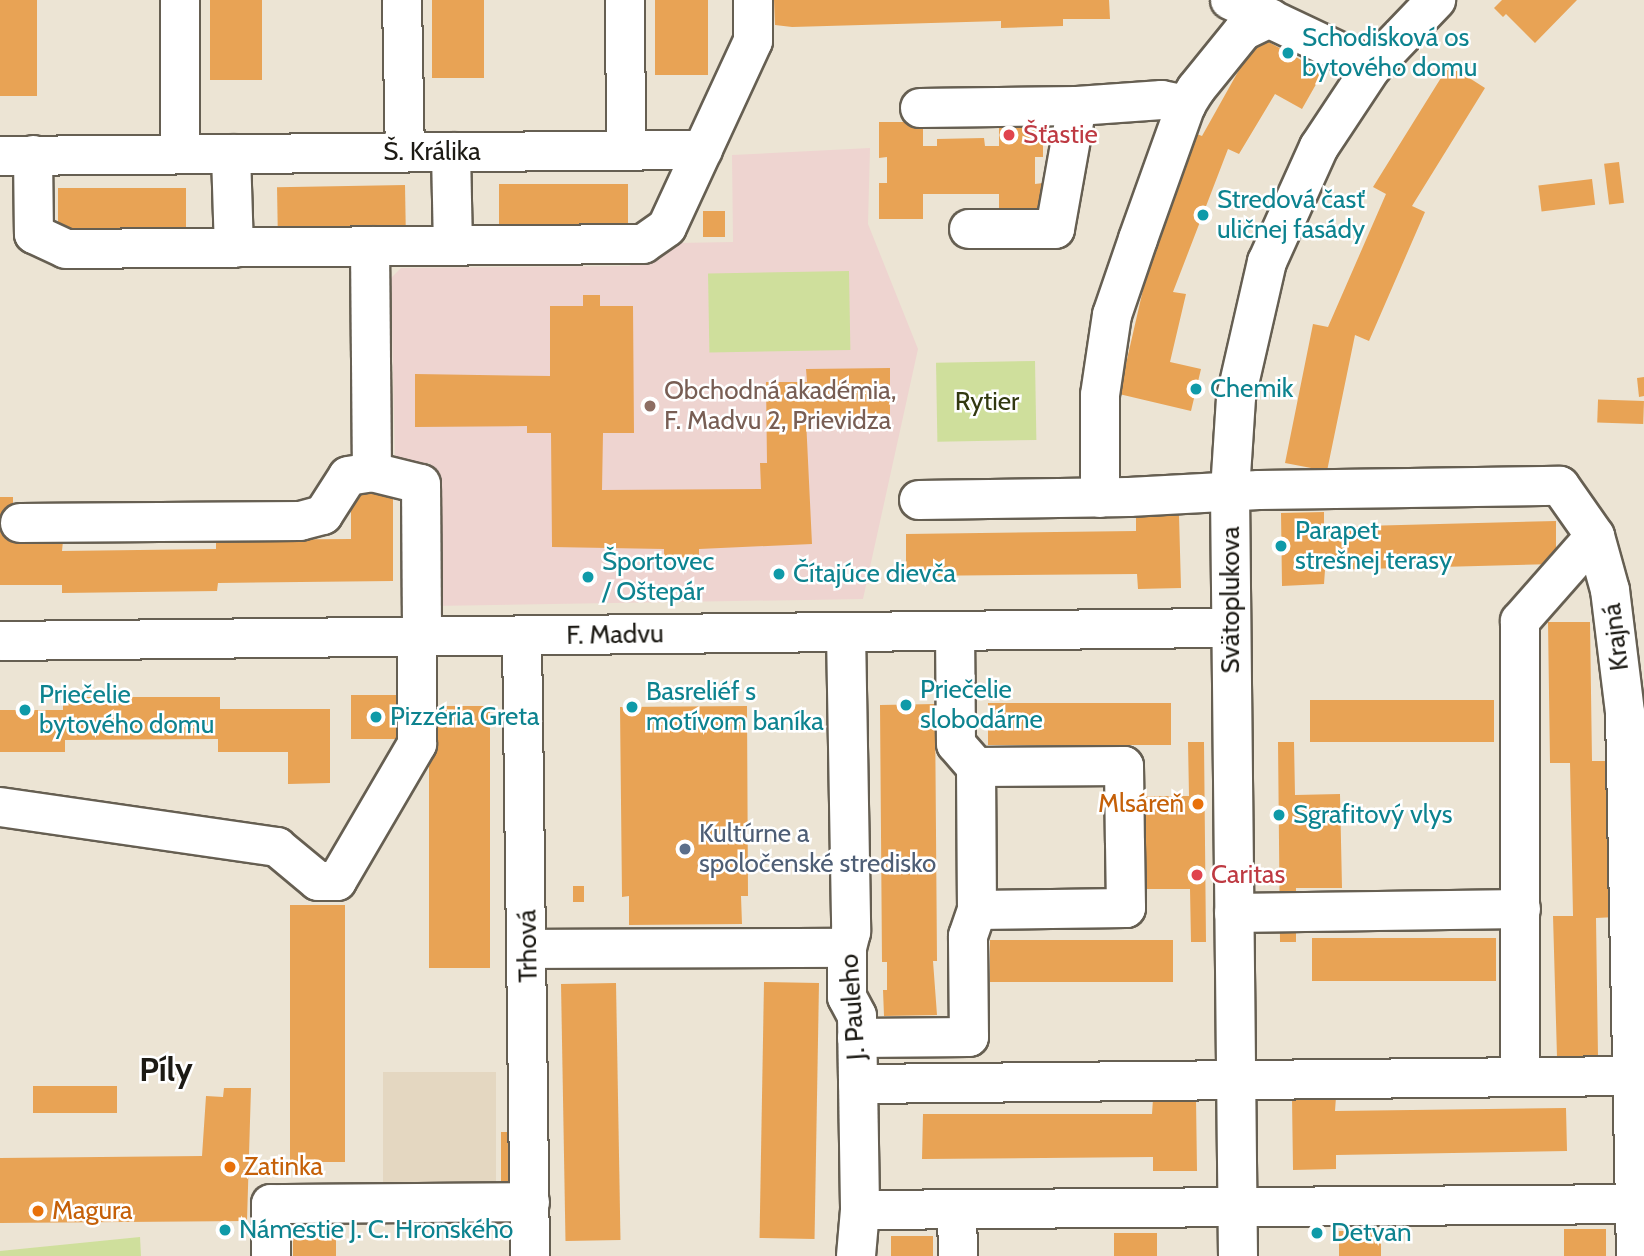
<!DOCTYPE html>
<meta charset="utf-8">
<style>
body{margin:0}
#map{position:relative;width:1644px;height:1256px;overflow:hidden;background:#ece4d4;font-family:Cabin,sans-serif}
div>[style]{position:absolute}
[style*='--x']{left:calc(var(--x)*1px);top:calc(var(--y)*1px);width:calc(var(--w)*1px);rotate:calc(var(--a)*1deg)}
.built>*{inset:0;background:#e4d7c1;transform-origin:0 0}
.education>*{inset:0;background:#eed4d0}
.green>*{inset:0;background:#cfdf9c;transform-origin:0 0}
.building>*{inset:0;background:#e8a355;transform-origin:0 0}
.roads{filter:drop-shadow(2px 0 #665f52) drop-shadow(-2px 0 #665f52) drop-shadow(0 2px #665f52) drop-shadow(0 -2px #665f52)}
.minor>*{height:38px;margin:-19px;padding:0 19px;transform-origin:19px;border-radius:19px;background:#fff}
.dots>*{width:19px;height:19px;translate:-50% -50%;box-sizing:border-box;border:4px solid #fff;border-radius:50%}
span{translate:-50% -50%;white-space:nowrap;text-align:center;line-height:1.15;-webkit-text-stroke:5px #fff;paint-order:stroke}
.culture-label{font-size:26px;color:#0d838f}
.left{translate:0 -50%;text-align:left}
.health-label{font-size:26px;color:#be3a42}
.street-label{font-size:26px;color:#1c1a14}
.education-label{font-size:26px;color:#785e54}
.park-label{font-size:26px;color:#31380f}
.food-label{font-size:26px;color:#c56008}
.right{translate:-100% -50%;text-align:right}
.service-label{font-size:26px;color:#4e5e75}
.district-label{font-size:33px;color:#1c1a14;font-weight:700}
</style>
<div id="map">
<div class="built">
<div style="left:496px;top:1072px;width:117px;height:113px;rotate:90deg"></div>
</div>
<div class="education">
<div style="clip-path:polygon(870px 148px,868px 224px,918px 349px,863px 599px,432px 606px,430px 463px,395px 463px,391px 278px,401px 268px,629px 266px,676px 243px,733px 242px,732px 155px)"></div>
</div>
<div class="green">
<div style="left:849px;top:271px;width:79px;height:141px;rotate:89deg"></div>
<div style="left:1035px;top:361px;width:79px;height:99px;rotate:89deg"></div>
<div style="clip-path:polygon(140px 1237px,141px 1256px,0 1256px,0 1251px)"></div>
</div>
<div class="building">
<div style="left:0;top:0;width:37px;height:96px"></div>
<div style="left:210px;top:0;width:52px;height:80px"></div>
<div style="left:432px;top:0;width:52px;height:78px"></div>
<div style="left:655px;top:0;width:53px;height:75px"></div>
<div style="clip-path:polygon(774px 0,1109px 0,1110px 19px,1063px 19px,1063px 26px,1001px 28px,1001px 21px,792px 27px,775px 25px)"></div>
<div style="clip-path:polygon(1502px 0,1577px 0,1535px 43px,1506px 14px,1503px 17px,1494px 8px)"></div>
<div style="clip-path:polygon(1258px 36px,1323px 72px,1302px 109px,1275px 94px,1239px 154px,1228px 149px,1173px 292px,1186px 294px,1170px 362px,1201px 369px,1191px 411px,1119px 394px,1145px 281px,1133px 276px,1189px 131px,1202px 136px)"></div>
<div style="clip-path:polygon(1449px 65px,1485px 88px,1412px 206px,1425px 212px,1369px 341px,1355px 335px,1327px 471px,1285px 463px,1313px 324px,1328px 327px,1386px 194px,1373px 187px)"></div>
<div style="clip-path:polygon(879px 122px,923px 122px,923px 146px,937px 146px,937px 139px,984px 138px,985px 146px,999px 146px,999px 122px,1043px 122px,1043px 157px,1035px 157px,1035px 184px,1043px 183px,1043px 219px,999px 218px,999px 194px,923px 194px,923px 219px,879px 219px,879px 183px,887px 183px,887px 157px,879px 158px)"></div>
<div style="left:1619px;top:162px;width:41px;height:15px;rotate:83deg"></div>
<div style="left:1592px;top:179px;width:26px;height:54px;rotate:83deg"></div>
<div style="left:499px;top:184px;width:129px;height:40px"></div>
<div style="left:405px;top:185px;width:40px;height:128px;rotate:89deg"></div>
<div style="left:186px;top:188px;width:40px;height:128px;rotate:90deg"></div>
<div style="left:703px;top:211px;width:22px;height:26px"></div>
<div style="clip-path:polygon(583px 295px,600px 295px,600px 306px,633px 306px,634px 433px,603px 433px,602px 490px,761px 489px,760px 463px,767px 463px,766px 382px,807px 382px,806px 369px,890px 368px,890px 418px,806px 419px,812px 544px,699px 549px,699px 557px,664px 558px,664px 549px,552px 547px,551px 433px,527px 433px,527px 426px,415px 427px,415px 374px,550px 376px,550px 306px,583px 306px)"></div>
<div style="clip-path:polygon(1644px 377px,1644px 396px,1639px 397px,1637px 378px)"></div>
<div style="left:1644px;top:401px;width:23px;height:46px;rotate:92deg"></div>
<div style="clip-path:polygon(351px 489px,393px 490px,393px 581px,218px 583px,217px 591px,62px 593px,62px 585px,0 585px,0 497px,13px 497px,13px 542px,63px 541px,62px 551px,216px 549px,216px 540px,351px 539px)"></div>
<div style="clip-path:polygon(1324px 512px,1324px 527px,1556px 521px,1556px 564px,1325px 570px,1324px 584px,1282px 586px,1281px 513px)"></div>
<div style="clip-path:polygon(1179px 515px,1181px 588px,1138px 589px,1137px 574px,906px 576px,906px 534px,1136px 531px,1136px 516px)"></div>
<div style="clip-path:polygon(1548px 622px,1590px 622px,1592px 761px,1613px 761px,1616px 917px,1596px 918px,1598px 1057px,1557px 1057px,1553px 916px,1573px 916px,1570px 763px,1550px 763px)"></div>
<div style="left:351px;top:695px;width:51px;height:44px"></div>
<div style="clip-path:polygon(63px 697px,220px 697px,220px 709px,330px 709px,330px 783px,288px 784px,288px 752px,218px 752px,218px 739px,65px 740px,65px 752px,0 752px,0 710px,63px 710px)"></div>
<div style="left:1494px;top:700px;width:42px;height:184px;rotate:90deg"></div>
<div style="left:1171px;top:703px;width:42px;height:183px;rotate:90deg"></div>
<div style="clip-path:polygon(935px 704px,937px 961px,933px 961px,937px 1015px,884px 1016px,883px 990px,887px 990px,887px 962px,882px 962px,880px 705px)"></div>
<div style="left:490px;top:706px;width:262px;height:61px;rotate:90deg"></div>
<div style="clip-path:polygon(747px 706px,748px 896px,741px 896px,742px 924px,629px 925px,629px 896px,622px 897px,620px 707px)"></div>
<div style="clip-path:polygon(1188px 742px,1204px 742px,1206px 942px,1191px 942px,1190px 889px,1144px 889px,1143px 796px,1189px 796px)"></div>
<div style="clip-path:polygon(1278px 742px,1294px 742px,1295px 795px,1340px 794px,1342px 888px,1296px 888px,1296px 942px,1280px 942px)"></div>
<div style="left:573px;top:886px;width:11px;height:16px"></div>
<div style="left:290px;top:905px;width:55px;height:257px"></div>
<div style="left:1312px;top:938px;width:184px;height:43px"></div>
<div style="left:1173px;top:940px;width:42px;height:183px;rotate:90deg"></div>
<div style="left:764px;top:982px;width:55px;height:256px;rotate:1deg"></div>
<div style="left:616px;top:983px;width:257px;height:55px;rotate:89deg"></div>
<div style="left:33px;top:1086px;width:84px;height:27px"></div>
<div style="clip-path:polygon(224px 1088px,251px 1088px,247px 1221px,0 1223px,0 1158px,202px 1156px,206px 1096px,223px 1097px)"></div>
<div style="clip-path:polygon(1336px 1097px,1335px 1111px,1566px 1108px,1567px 1151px,1336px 1155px,1336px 1169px,1293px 1170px,1292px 1098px)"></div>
<div style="clip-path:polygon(1196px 1098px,1197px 1171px,1153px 1171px,1153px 1157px,922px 1159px,923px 1114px,1152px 1114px,1153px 1099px)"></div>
<div style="left:501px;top:1132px;width:18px;height:50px"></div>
<div style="left:336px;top:1217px;width:39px;height:43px;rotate:90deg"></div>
<div style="left:1564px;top:1229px;width:42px;height:27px"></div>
<div style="left:1381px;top:1231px;width:25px;height:42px;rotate:90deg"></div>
<div style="left:1157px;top:1233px;width:23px;height:43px;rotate:90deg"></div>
<div style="left:891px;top:1236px;width:42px;height:20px"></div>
</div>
<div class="roads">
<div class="minor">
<div style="--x:402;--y:0;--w:152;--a:88.9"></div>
<div style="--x:625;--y:0;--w:151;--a:89.6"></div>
<div style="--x:1230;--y:0;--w:157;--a:25.3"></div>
<div style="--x:920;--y:108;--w:157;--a:-0.7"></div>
<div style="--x:1077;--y:106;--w:85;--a:-4"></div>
<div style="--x:1162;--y:100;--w:25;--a:12"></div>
<div style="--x:451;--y:152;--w:94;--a:88.8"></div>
<div style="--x:180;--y:154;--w:154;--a:-90"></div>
<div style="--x:231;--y:154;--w:94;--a:88.2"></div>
<div style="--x:33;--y:155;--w:79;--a:89.3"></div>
<div style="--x:34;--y:234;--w:35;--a:25"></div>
<div style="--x:66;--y:249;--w:577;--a:-0.5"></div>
<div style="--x:643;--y:244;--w:29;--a:-35"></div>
<div style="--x:667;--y:227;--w:205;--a:-65.2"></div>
<div style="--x:753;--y:41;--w:41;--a:-90"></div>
<div style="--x:0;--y:156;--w:703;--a:-0.49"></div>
<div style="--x:969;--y:229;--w:86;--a:0"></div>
<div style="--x:1055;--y:229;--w:125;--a:-79.9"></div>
<div style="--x:370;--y:246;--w:226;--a:89.5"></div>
<div style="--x:1100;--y:498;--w:103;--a:-90"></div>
<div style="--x:1100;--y:395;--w:81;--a:-81.5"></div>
<div style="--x:1112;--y:315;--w:80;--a:-71.1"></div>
<div style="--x:1138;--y:239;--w:142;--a:-70.3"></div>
<div style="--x:1186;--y:105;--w:19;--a:-58"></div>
<div style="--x:1196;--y:89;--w:75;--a:-51"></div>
<div style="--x:1243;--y:31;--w:30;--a:-26"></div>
<div style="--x:919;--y:500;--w:210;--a:-0.8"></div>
<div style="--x:1129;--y:497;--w:130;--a:-3.1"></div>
<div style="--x:1259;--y:490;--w:301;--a:-0.8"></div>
<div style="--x:1560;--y:486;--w:61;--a:55"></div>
<div style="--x:1595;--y:536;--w:56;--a:74.5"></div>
<div style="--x:1610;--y:590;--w:124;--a:83"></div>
<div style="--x:1625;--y:713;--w:543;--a:88.84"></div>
<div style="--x:20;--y:523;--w:280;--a:-0.4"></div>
<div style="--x:300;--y:521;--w:24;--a:-15"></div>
<div style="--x:323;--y:515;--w:46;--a:-57.3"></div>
<div style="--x:348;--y:476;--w:24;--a:-9"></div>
<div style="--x:372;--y:472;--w:50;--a:13.8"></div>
<div style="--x:421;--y:484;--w:153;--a:89.6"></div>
<div style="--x:846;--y:632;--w:300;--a:89"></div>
<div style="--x:851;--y:932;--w:16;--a:104"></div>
<div style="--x:847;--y:948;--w:49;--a:90"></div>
<div style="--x:847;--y:997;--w:21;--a:62"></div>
<div style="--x:857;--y:1016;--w:194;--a:89.1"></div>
<div style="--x:860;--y:1210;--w:46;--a:95"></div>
<div style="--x:522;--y:636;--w:620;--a:89.26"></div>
<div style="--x:0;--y:641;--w:1231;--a:-0.61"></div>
<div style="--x:976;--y:767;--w:148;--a:-0.4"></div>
<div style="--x:1124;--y:766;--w:77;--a:89.3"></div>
<div style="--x:1125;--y:843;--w:65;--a:89.1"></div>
<div style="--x:1126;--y:908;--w:149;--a:179.2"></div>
<div style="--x:0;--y:807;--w:280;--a:8.2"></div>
<div style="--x:277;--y:847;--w:53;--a:39.7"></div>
<div style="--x:318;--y:881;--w:19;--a:0"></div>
<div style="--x:337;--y:881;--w:159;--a:-59.7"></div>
<div style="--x:417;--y:744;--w:107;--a:-90"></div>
<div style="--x:1234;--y:913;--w:287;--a:-0.8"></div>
<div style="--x:528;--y:949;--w:319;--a:-0.2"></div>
<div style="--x:857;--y:1038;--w:112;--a:-0.5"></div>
<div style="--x:969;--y:1037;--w:101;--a:-90.6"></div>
<div style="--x:968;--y:936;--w:28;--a:-71"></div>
<div style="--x:977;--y:910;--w:143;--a:-90.4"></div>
<div style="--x:976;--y:767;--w:30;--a:-131"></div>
<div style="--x:956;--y:744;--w:113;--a:-90.5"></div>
<div style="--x:1520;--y:1075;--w:454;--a:-90"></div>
<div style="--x:1520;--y:621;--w:113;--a:-48.6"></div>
<div style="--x:858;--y:1084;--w:775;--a:-0.59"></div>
<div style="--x:860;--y:1210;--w:775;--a:-0.44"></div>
<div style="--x:957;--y:1210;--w:46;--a:88.8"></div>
<div style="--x:271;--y:1256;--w:52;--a:-90"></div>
<div style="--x:271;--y:1204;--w:259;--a:-0.4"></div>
<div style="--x:1238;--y:1256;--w:765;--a:-90.6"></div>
<div style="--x:1230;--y:491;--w:94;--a:-86.3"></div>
<div style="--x:1236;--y:397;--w:139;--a:-77.1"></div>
<div style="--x:1267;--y:262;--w:126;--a:-65.7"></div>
<div style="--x:1319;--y:147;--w:96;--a:-56.5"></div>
<div style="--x:1372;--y:67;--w:93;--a:-46.3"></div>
</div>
</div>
<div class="dots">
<div style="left:1288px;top:53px;background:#0f9aa8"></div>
<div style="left:1009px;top:135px;background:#e0444e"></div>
<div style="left:1203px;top:215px;background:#0f9aa8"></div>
<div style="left:1196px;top:389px;background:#0f9aa8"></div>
<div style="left:650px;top:406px;background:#8d6e63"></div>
<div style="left:1281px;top:546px;background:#0f9aa8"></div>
<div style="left:779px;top:574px;background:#0f9aa8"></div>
<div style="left:588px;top:577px;background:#0f9aa8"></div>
<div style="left:906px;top:705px;background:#0f9aa8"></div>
<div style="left:632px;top:707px;background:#0f9aa8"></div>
<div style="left:25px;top:710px;background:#0f9aa8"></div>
<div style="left:376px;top:717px;background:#0f9aa8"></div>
<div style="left:1198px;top:804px;background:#e8710a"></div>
<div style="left:1279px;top:815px;background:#0f9aa8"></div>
<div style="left:685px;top:849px;background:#5c6f8a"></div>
<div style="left:1197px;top:875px;background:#e0444e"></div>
<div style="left:230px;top:1167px;background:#e8710a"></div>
<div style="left:38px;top:1211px;background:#e8710a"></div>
<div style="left:225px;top:1230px;background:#0f9aa8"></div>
<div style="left:1317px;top:1233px;background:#0f9aa8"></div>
</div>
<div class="culture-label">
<span class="left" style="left:1302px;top:53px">Schodisková os<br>bytového domu</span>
<span class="left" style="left:1217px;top:215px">Stredová časť<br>uličnej fasády</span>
<span class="left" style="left:1210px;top:389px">Chemik</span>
<span class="left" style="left:1295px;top:546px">Parapet<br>strešnej terasy</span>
<span class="left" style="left:602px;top:577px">Športovec<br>/ Oštepár</span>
<span class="left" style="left:793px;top:574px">Čítajúce dievča</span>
<span class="left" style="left:920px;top:705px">Priečelie<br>slobodárne</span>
<span class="left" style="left:646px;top:707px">Basreliéf s<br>motívom baníka</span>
<span class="left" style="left:39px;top:710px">Priečelie<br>bytového domu</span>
<span class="left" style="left:390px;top:717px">Pizzéria Greta</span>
<span class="left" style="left:1293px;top:815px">Sgrafitový vlys</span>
<span class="left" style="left:239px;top:1230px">Námestie J. C. Hronského</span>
<span class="left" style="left:1331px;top:1233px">Detvan</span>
</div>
<div class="health-label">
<span class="left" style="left:1023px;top:135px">Šťastie</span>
<span class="left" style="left:1211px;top:875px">Caritas</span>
</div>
<div class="street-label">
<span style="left:432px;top:152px">Š. Králika</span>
<span style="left:1231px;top:600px;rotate:-90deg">Svätoplukova</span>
<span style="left:615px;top:635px;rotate:-1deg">F. Madvu</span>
<span style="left:1616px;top:637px;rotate:-97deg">Krajná</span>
<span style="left:528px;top:946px;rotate:-91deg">Trhová</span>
<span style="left:853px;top:1007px;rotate:-94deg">J. Pauleho</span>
</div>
<div class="education-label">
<span class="left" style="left:664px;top:406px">Obchodná akadémia,<br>F. Madvu 2, Prievidza</span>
</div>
<div class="park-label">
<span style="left:987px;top:402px">Rytier</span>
</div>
<div class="food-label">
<span class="right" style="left:1184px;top:804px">Mlsáreň</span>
<span class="left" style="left:244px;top:1167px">Zatinka</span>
<span class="left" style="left:52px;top:1211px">Magura</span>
</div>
<div class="service-label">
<span class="left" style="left:699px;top:849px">Kultúrne a<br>spoločenské stredisko</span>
</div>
<div class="district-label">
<span style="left:166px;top:1070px">Píly</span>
</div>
</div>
